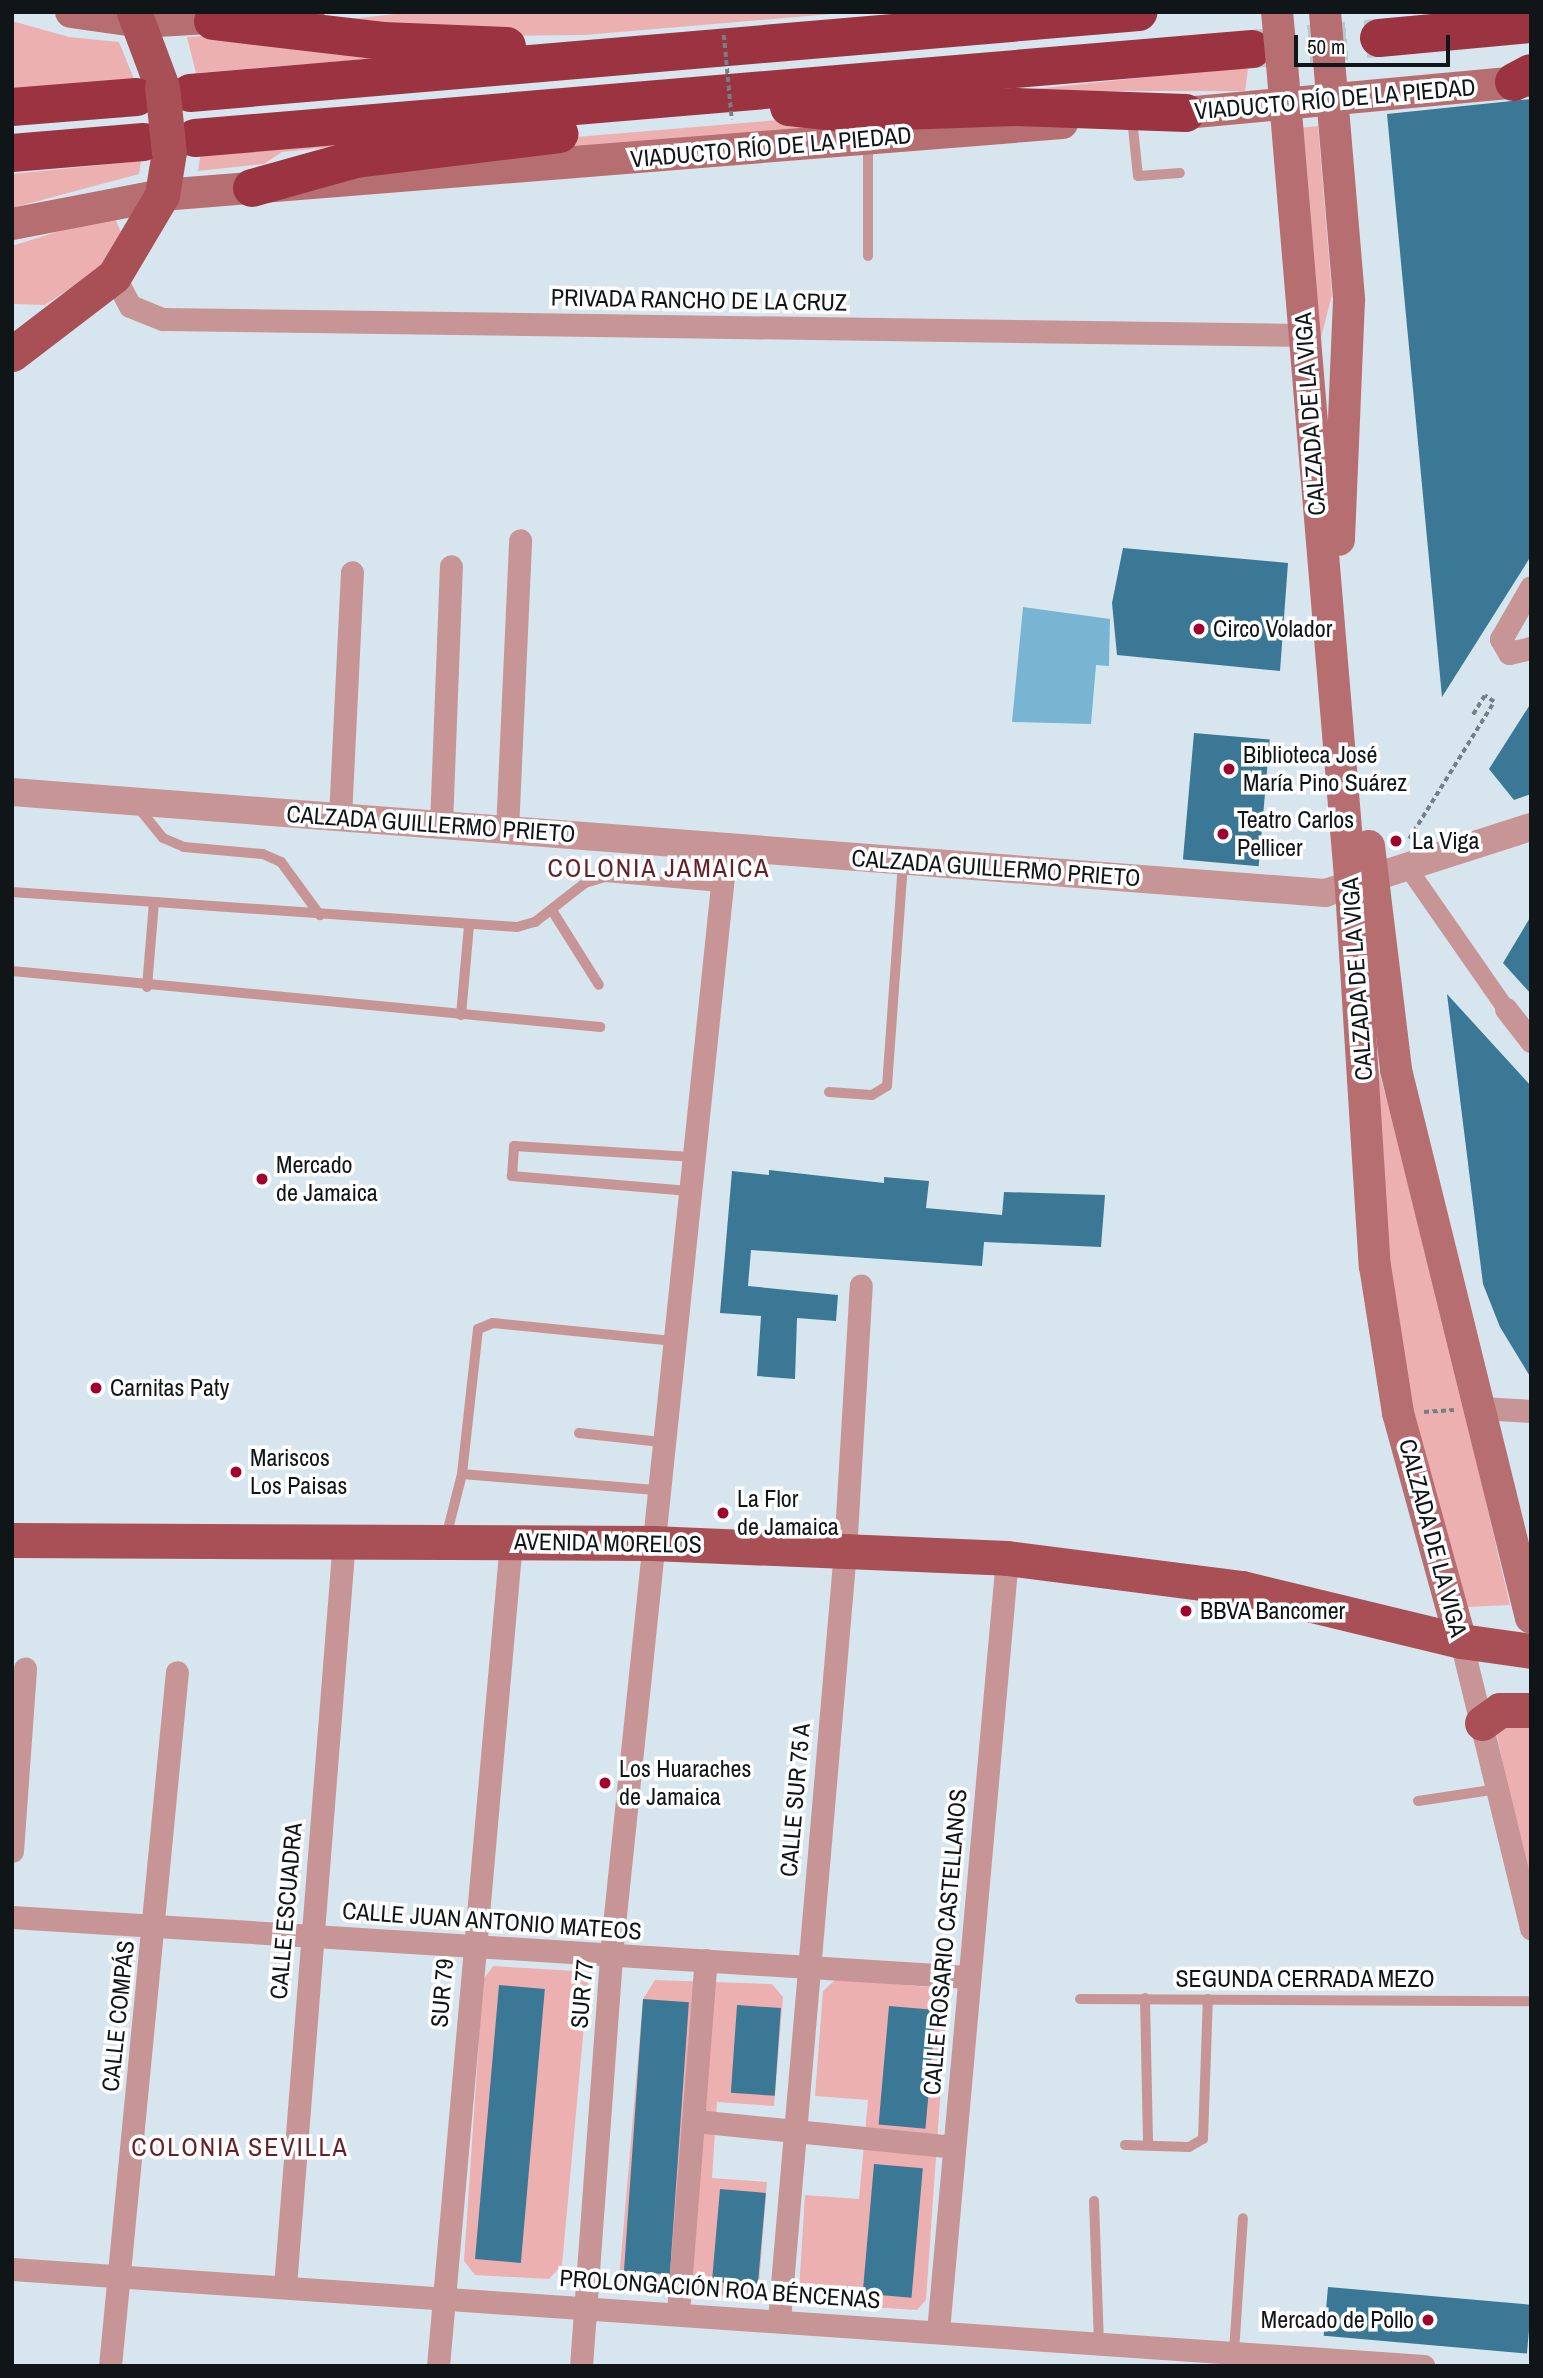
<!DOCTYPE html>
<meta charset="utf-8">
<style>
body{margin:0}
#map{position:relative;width:1543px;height:2378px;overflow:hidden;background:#d7e6ee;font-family:"Archivo Narrow",sans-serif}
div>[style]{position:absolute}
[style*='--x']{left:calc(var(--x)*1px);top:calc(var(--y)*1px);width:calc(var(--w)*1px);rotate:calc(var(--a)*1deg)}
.green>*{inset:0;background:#edb0b1}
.water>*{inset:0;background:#77b5d3}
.building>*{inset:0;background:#3b7895;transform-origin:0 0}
.motorway-tunnel>*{height:38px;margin-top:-19px;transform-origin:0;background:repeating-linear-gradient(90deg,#b9c7ce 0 38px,transparent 0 57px)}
.path>*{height:3.5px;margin-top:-1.75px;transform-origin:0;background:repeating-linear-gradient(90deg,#758085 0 5px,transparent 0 8.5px)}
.service>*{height:10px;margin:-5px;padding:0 5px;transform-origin:5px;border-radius:5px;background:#c89596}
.pedestrian>*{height:18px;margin:-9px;padding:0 9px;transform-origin:9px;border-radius:9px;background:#c89596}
.minor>*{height:23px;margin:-11.5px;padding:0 11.5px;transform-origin:11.5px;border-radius:11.5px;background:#c89596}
.tertiary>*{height:28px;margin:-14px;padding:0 14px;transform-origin:14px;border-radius:14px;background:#c89596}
.secondary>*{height:32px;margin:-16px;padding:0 16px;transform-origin:16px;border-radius:16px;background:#b76e71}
.primary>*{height:35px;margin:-17.5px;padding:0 17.5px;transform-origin:17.5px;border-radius:17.5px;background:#a95056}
.motorway>*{height:38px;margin:-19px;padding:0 19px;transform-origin:19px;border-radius:19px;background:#9b3440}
.path-bridge>*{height:3.5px;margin-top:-1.75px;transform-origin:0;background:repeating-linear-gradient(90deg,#758085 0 5px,transparent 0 8.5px)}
.secondary-bridge>*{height:32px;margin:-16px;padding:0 16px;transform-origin:16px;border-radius:16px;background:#b76e71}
.primary-bridge>*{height:35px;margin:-17.5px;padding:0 17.5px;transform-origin:17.5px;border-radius:17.5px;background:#a95056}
.dots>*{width:19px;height:19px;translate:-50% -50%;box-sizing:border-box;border:4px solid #fff;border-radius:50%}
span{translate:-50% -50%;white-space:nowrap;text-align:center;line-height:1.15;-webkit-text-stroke:7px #fff;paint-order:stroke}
.street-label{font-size:24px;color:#101618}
.poi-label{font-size:24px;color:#101618}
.left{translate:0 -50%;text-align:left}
.right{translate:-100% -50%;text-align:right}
.neighbourhood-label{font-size:26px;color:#641f27;letter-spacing:2px}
.frame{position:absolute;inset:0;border:14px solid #101618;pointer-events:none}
.scale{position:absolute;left:1294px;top:35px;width:156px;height:32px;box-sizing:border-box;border:4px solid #101618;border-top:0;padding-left:9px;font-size:21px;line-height:24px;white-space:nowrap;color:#101618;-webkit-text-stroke:5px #fff;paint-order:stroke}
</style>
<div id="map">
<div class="green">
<div style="clip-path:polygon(414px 12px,855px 12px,584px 35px,483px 36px,350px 19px)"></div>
<div style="clip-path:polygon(12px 21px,69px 37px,119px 42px,134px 79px,12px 89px)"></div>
<div style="clip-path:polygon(202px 36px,430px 54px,196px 73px,187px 37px)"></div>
<div style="clip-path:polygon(1241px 67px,1248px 69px,1245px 91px,1015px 91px)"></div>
<div style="clip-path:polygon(802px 118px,844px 127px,532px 150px,528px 141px)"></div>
<div style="clip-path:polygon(1318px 126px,1332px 295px,1320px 341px,1298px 128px)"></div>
<div style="clip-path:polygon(381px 142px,282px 152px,264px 164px,198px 171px,201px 152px)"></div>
<div style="clip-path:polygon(141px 161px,139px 174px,12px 208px,12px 174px)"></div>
<div style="clip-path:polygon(113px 214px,121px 232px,99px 269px,45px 305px,12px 304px,12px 246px)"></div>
<div style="clip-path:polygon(1374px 1055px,1412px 1186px,1510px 1605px,1468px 1607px,1462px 1602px,1396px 1344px)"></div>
<div style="clip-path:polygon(1531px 1716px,1531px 1900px,1496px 1730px)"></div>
<div style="clip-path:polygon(493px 1966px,576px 1971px,588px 1982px,562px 2265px,549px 2279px,475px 2275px,464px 2261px,483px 1980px)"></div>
<div style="clip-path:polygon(836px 1979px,939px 1988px,947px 2000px,926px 2300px,917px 2310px,809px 2303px,799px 2291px,805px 2195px,859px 2199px,868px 2100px,815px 2096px,823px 1991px)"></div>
<div style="clip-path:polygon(655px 1980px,772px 1984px,783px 1997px,774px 2106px,717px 2102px,712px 2178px,767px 2182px,759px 2285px,749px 2297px,625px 2289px,619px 2280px,643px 1999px)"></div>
</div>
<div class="water">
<div style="clip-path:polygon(1023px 607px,1110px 619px,1109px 666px,1096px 665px,1091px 724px,1012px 722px)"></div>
</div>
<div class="building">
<div style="clip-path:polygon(1531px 99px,1531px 556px,1442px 697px,1387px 114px)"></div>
<div style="clip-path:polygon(1123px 548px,1288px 563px,1280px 671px,1117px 655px,1112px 603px)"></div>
<div style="clip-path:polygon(1531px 703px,1531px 794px,1514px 800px,1489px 769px)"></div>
<div style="left:1194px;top:733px;width:76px;height:127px;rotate:5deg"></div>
<div style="clip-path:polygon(1531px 916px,1531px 994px,1503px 963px)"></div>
<div style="clip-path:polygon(1447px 994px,1531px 1086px,1531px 1378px,1500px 1327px,1483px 1284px)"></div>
<div style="clip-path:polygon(769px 1170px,884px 1183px,884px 1177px,929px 1181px,926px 1208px,1002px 1215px,1004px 1192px,1105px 1195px,1101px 1247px,984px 1242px,982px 1266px,751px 1250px,748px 1286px,838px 1295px,836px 1321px,797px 1318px,795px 1379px,757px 1376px,761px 1316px,720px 1313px,732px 1171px,769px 1175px)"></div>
<div style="left:499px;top:1985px;width:46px;height:275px;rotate:5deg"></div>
<div style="left:643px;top:1999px;width:46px;height:273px;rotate:4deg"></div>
<div style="left:737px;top:2005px;width:44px;height:88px;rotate:4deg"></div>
<div style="left:889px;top:2006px;width:47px;height:119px;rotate:5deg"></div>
<div style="left:874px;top:2164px;width:49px;height:130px;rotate:5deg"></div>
<div style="left:720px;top:2189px;width:46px;height:93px;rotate:5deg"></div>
<div style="left:1328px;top:2287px;width:204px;height:49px;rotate:5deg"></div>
</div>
<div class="motorway-tunnel">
<div style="--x:1252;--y:49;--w:127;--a:-5"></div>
</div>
<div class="path">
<div style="--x:1409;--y:839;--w:161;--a:-58.2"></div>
<div style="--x:1494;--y:702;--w:11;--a:-146"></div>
<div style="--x:1485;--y:696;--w:25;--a:122"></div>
<div style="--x:1424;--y:1412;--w:30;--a:-4"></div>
</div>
<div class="service">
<div style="--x:1132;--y:118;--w:58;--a:84.1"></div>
<div style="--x:1138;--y:176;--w:42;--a:-4.1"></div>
<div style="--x:868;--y:141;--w:115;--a:90"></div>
<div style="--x:137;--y:806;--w:41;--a:50.9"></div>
<div style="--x:163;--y:838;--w:23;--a:23"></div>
<div style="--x:184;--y:847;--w:79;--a:5.1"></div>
<div style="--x:263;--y:854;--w:20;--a:24"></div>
<div style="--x:281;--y:862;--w:66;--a:53.7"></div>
<div style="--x:12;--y:892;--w:506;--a:3.96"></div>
<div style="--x:517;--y:927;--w:19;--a:-16"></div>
<div style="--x:535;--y:922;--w:63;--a:-38"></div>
<div style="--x:585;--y:883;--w:21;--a:-17"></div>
<div style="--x:605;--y:877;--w:116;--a:4.9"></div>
<div style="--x:553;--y:912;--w:86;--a:57.8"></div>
<div style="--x:12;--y:971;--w:591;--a:5.44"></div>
<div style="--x:147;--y:987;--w:85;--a:-85.3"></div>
<div style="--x:461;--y:1015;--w:90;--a:-84.9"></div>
<div style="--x:829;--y:1092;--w:43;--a:4"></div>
<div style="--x:872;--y:1095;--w:17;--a:-31"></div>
<div style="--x:887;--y:1086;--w:224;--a:-85.9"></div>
<div style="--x:689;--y:1191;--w:178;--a:-175.2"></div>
<div style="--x:512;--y:1176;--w:30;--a:-86"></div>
<div style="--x:514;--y:1146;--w:178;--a:3.5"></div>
<div style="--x:579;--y:1433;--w:82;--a:6.3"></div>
<div style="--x:462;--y:1474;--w:197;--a:4.7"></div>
<div style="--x:446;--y:1537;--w:65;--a:-75.7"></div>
<div style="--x:462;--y:1474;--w:146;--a:-83.7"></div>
<div style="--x:478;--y:1329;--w:16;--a:-22"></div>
<div style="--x:493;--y:1323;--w:180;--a:5.7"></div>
<div style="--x:1418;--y:1801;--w:81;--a:-8.5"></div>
<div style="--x:1145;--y:1998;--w:147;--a:88.8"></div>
<div style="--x:1080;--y:1999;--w:451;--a:0.3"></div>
<div style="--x:1125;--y:2145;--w:64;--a:1.8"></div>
<div style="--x:1189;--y:2147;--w:16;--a:-30"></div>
<div style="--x:1203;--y:2139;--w:140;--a:-88"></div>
<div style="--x:1094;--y:2201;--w:141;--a:88"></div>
<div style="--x:1234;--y:2352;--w:134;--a:-86.2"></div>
</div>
<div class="pedestrian">
<div style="--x:1408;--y:868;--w:172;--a:55.2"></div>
</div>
<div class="minor">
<div style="--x:114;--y:276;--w:34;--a:62"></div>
<div style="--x:130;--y:306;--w:35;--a:22"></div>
<div style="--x:163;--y:319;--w:1142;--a:0.8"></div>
<div style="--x:1531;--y:587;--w:60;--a:120"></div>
<div style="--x:1501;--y:639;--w:16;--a:60"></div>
<div style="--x:1509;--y:653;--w:23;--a:-13"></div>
<div style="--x:340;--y:817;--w:245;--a:-87.2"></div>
<div style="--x:441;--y:825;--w:259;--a:-87.8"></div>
<div style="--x:507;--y:830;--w:290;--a:-87.4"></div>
<div style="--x:1506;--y:1009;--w:41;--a:52"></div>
<div style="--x:1481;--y:1408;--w:50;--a:3.4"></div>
<div style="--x:1461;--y:1641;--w:296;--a:76.3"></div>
<div style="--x:12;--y:1851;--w:183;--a:-85.9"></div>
<div style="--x:12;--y:1917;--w:958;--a:3.59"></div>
<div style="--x:695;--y:2121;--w:260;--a:5.7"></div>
<div style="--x:12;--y:2269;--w:1415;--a:3.93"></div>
<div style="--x:285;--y:2286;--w:749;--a:-85.48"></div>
<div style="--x:678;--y:2312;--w:353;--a:-85.5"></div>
<div style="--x:779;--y:2319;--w:771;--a:-85.09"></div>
<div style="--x:845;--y:1551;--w:266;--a:-86.6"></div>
<div style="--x:938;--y:2331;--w:776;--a:-84.9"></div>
<div style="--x:110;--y:2366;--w:697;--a:-84.49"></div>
<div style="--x:438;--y:2366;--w:828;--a:-84.94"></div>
<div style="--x:581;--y:2366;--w:413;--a:-85.8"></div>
<div style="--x:611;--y:1954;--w:1113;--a:-84.07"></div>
</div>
<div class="tertiary">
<div style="--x:12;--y:792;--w:1317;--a:4.4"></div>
<div style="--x:1325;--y:893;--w:216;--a:-17.8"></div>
</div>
<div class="secondary">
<div style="--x:71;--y:12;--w:71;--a:8.1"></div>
<div style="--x:141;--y:22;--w:168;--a:-3.4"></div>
<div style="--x:1329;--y:60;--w:241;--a:85.2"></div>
<div style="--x:1349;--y:300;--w:240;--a:92.4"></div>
<div style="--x:1282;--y:64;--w:828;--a:85.22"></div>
<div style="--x:1351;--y:889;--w:378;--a:86.4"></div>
<div style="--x:1375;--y:1266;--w:149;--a:81.1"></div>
<div style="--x:1398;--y:1413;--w:237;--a:74.6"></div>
<div style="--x:1163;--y:115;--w:370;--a:-5.3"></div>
<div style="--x:12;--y:224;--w:153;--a:-10.9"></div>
<div style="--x:162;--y:195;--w:903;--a:-4.57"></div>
<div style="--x:1369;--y:846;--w:226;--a:83.1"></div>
<div style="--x:1396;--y:1070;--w:564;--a:76.16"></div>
</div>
<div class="primary">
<div style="--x:134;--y:12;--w:80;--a:69.5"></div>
<div style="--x:12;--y:354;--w:128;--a:-37.4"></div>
<div style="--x:114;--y:276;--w:94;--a:-59.3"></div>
<div style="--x:162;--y:195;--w:44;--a:-80.8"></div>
<div style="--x:12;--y:1540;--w:640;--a:0.27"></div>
<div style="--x:652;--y:1543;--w:355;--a:2.4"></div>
<div style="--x:1007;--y:1558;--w:237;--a:7.3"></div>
<div style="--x:1242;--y:1588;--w:225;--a:13.6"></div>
<div style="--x:1461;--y:1641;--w:71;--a:8.1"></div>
<div style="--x:1482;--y:1723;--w:22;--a:-36"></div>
<div style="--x:1500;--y:1710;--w:31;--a:0"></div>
</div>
<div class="motorway">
<div style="--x:213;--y:21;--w:171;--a:6.7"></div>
<div style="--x:383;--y:41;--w:124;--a:2.3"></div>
<div style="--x:1379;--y:38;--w:153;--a:-5.3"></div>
<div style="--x:1514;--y:82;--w:19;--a:-28"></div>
<div style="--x:190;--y:93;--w:952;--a:-4.88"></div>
<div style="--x:12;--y:107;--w:125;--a:-4.6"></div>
<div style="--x:789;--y:107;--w:54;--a:6.3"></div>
<div style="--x:843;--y:113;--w:172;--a:-2"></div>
<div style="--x:1015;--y:107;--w:171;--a:2"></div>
<div style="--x:195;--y:138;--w:1061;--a:-4.81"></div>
<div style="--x:12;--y:153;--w:132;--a:-4.8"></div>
<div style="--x:252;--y:188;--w:108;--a:-15.6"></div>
<div style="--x:356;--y:159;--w:205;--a:-7"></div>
</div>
<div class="path-bridge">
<div style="--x:724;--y:35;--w:85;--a:84.6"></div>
</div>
<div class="secondary-bridge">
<div style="--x:1277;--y:12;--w:52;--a:84.5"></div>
<div style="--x:1325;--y:12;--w:48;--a:85.2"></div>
</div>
<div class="primary-bridge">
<div style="--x:162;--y:87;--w:65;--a:83.9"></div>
</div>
<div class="dots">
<div style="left:1199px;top:629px;background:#a1012e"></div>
<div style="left:1229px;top:769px;background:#a1012e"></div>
<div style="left:1223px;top:834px;background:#a1012e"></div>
<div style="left:1396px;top:841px;background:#a1012e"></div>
<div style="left:262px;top:1179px;background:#a1012e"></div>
<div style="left:96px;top:1388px;background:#a1012e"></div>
<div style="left:236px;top:1472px;background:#a1012e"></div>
<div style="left:723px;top:1513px;background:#a1012e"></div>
<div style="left:1186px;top:1611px;background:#a1012e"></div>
<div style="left:605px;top:1783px;background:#a1012e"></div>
<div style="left:1428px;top:2320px;background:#a1012e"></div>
</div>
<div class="street-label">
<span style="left:1335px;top:99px;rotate:-5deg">VIADUCTO RÍO DE LA PIEDAD</span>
<span style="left:771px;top:147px;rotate:-5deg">VIADUCTO RÍO DE LA PIEDAD</span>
<span style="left:699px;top:300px;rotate:1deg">PRIVADA RANCHO DE LA CRUZ</span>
<span style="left:1310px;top:414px;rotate:-94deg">CALZADA DE LA VIGA</span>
<span style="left:431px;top:824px;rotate:4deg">CALZADA GUILLERMO PRIETO</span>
<span style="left:996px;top:868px;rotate:4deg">CALZADA GUILLERMO PRIETO</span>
<span style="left:1357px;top:979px;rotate:-94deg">CALZADA DE LA VIGA</span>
<span style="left:1433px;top:1538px;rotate:75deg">CALZADA DE LA VIGA</span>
<span style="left:608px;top:1543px;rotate:1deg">AVENIDA MORELOS</span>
<span style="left:795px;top:1800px;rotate:-85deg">CALLE SUR 75 A</span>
<span style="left:286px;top:1911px;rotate:-85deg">CALLE ESCUADRA</span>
<span style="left:492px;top:1921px;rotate:4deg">CALLE JUAN ANTONIO MATEOS</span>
<span style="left:945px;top:1942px;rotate:-85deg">CALLE ROSARIO CASTELLANOS</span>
<span style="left:1305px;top:1979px">SEGUNDA CERRADA MEZO</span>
<span style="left:442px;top:1993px;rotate:-85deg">SUR 79</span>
<span style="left:582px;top:1994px;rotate:-85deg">SUR 77</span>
<span style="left:118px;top:2016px;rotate:-84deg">CALLE COMPÁS</span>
<span style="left:720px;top:2289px;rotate:4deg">PROLONGACIÓN ROA BÉNCENAS</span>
</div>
<div class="poi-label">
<span class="left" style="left:1213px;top:629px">Circo Volador</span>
<span class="left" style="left:1243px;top:769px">Biblioteca José<br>María Pino Suárez</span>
<span class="left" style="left:1237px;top:834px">Teatro Carlos<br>Pellicer</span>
<span class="left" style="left:1412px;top:841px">La Viga</span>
<span class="left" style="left:276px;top:1179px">Mercado<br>de Jamaica</span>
<span class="left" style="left:110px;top:1388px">Carnitas Paty</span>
<span class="left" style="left:250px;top:1472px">Mariscos<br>Los Paisas</span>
<span class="left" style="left:737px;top:1513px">La Flor<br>de Jamaica</span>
<span class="left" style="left:1200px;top:1611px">BBVA Bancomer</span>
<span class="left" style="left:619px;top:1783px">Los Huaraches<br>de Jamaica</span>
<span class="right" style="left:1414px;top:2320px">Mercado de Pollo</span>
</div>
<div class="neighbourhood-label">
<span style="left:659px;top:868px">COLONIA JAMAICA</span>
<span style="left:240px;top:2147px">COLONIA SEVILLA</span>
</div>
<div class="frame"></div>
<div class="scale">50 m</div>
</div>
